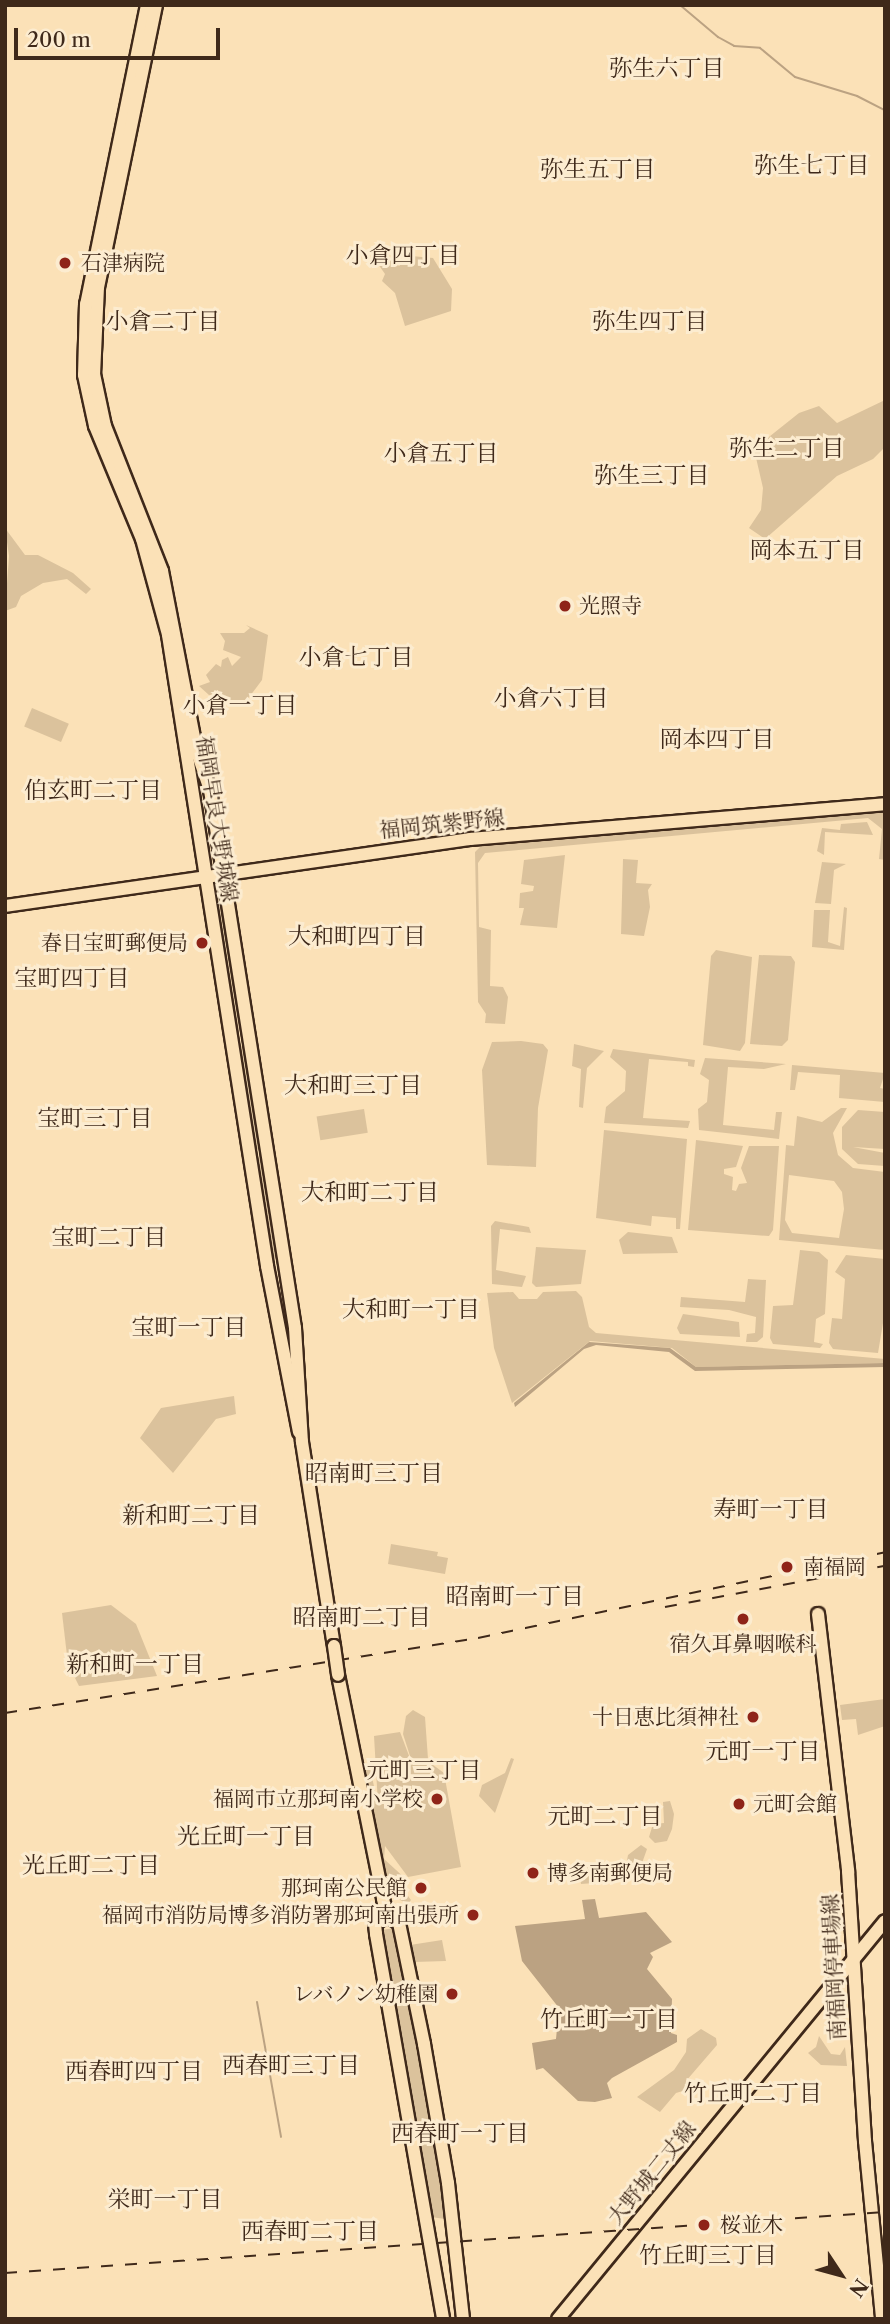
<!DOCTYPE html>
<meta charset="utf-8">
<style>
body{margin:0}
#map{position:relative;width:890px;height:2324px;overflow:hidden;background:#fbe1b7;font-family:"Libre Caslon Text","Noto Serif JP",serif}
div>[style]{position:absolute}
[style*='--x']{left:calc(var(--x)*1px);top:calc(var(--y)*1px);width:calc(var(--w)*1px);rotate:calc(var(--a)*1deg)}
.green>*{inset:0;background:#dbc29c;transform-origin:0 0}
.water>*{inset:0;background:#bba282}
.stream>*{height:2px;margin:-1px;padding:0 1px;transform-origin:1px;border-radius:1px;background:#bba282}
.roads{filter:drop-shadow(2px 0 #3f291a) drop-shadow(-2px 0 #3f291a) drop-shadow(0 2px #3f291a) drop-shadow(0 -2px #3f291a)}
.major>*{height:12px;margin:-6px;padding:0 6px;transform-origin:6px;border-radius:6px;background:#fbe1b7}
.rail>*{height:2px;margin-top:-1px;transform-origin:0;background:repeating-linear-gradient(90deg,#3f291a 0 12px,transparent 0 24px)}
.bridges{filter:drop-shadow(2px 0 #3f291a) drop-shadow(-2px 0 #3f291a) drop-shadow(0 2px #3f291a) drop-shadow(0 -2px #3f291a)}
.major-bridge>*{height:12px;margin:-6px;padding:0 6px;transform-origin:6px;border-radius:6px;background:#fbe1b7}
.dots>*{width:19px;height:19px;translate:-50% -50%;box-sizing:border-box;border:4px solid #fcecd0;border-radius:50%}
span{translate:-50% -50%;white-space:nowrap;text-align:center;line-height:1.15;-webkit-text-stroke:6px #fcecd0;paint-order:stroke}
.poi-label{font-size:21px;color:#3f291a}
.left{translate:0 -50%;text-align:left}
.right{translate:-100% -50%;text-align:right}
.street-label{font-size:21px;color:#3f291a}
.neighbourhood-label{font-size:23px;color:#3f291a}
.frame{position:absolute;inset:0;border:7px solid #3f291a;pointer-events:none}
.north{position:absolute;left:806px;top:2240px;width:70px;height:70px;-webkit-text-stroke:5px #fcecd0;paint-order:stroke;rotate:126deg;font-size:19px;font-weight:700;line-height:28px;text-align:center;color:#3f291a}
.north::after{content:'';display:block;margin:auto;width:24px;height:32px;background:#3f291a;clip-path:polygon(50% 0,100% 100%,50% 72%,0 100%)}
.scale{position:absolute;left:14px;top:28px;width:206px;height:32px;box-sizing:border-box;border:4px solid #3f291a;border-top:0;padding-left:9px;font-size:21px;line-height:24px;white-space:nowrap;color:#3f291a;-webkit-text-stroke:5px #fcecd0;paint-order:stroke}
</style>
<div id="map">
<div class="green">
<div style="clip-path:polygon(411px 256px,433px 258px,452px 289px,451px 311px,405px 326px,395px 293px,382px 281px,385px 274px,378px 264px,390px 259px,399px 266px)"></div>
<div style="clip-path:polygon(885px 400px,885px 447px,873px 459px,837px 476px,765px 539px,749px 528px,761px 510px,763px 488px,754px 449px,799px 413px,819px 406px,837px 423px)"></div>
<div style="clip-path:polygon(5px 528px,25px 555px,38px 555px,73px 573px,91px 589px,86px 594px,67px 579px,43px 583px,21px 596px,16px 607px,5px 611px,9px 556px)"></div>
<div style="clip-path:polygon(246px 625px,268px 635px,262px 680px,244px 704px,222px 703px,218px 694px,209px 695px,199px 686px,210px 682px,206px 675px,216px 664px,221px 667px,222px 660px,228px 657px,232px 666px,241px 657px,223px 650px,225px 641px,220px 633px,244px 633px,250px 628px)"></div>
<div style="left:32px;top:708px;width:40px;height:20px;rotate:23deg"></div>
<div style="clip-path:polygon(885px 812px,885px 860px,879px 859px,882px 829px,868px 818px,485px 853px,478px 863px,479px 927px,491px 930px,490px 986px,503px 987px,508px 997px,505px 1024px,485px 1023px,486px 1014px,478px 1002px,475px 852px,481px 846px)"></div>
<div style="clip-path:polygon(867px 822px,873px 835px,825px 832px,824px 855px,817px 851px,822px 828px,840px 830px,841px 824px)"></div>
<div style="clip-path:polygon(565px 855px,557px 928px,520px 925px,524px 908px,519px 908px,520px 893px,533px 891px,534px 886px,521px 884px,524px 860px)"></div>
<div style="clip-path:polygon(623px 859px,638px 860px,636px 883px,652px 884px,648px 890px,650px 907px,644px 936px,621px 934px)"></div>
<div style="clip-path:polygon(822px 862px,846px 864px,834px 870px,831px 904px,815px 903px)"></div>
<div style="clip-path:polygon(219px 883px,243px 1031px,237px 1032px,214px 885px)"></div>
<div style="clip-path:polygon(844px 907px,847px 908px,844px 950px,812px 947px,814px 910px,830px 910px,828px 942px,840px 946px)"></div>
<div style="clip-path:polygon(716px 950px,752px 957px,745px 1043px,740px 1051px,703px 1045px,711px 956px)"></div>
<div style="clip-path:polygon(759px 955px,791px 956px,795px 962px,788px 1040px,782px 1046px,750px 1044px)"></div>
<div style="clip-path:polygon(521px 1041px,543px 1044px,548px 1050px,538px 1108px,536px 1167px,487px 1165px,482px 1070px,492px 1042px)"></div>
<div style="clip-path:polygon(574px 1044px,604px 1051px,587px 1068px,583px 1108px,579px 1107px,581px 1069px,572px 1066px)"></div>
<div style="left:245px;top:1045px;width:105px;height:6px;rotate:81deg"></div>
<div style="clip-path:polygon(613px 1049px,695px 1060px,694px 1067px,688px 1066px,688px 1062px,649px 1059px,643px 1118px,690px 1121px,688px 1128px,604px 1123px,606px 1107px,625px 1091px,626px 1071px,610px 1057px)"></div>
<div style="clip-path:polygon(705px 1058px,786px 1064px,764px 1069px,728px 1067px,723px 1125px,774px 1130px,776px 1112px,782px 1112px,779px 1139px,699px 1130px,698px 1109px,707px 1102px,709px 1080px,700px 1074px)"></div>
<div style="clip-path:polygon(792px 1065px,885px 1073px,880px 1088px,885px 1089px,885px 1102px,839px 1098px,840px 1075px,798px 1072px,795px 1090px,790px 1090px)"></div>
<div style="clip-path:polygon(evenodd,841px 1108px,847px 1108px,833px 1133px,838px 1155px,853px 1168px,885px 1172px,885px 1250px,779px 1240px,786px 1145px,794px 1146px,797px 1116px,822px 1122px,841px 1108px,789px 1175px,834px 1181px,842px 1192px,844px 1209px,839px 1238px,792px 1233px,785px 1220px,789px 1175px)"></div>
<div style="left:364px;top:1109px;width:24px;height:48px;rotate:81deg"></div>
<div style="clip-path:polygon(858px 1110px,885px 1112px,885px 1149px,853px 1147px,885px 1153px,885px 1166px,858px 1164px,842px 1149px,842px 1127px)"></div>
<div style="clip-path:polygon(604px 1130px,687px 1139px,680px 1229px,676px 1229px,676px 1218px,652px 1216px,651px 1226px,596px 1218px)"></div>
<div style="clip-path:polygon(696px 1140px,743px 1146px,736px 1167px,724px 1169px,724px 1174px,733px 1177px,732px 1190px,736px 1191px,739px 1184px,747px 1183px,741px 1168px,749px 1146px,779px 1146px,773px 1230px,769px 1236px,688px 1230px)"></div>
<div style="left:262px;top:1156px;width:104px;height:6px;rotate:81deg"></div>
<div style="clip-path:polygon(495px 1221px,529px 1227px,531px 1233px,500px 1229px,496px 1270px,526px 1276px,522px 1287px,492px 1284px,491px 1226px)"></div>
<div style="clip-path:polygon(628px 1232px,672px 1237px,678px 1253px,623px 1254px,619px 1240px)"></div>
<div style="clip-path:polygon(536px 1247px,586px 1250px,581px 1284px,536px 1287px,532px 1283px)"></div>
<div style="clip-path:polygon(800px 1250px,819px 1252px,828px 1260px,825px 1314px,816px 1319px,814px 1342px,823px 1344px,820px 1348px,773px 1344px,770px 1338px,773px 1306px,793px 1305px)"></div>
<div style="clip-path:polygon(846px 1255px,885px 1259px,885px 1311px,878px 1353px,833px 1349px,829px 1343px,832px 1318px,842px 1319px,845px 1279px,835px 1272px)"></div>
<div style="clip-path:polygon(748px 1279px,766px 1280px,763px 1337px,757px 1342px,746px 1342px,747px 1334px,755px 1333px,756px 1317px,729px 1310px,680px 1307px,681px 1297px,745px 1302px)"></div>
<div style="clip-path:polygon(576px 1291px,582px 1297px,589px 1327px,596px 1333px,885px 1359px,885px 1363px,696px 1367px,672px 1348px,590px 1341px,512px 1403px,494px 1348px,487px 1293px,513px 1292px,519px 1299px,537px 1299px,543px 1292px)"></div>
<div style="clip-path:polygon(683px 1314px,739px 1322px,740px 1337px,680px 1334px,677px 1328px)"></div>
<div style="clip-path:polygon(234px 1396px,236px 1414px,216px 1419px,173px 1473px,140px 1438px,161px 1408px)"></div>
<div style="clip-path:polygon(391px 1544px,438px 1552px,437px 1556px,448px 1558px,445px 1574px,388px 1564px)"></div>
<div style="clip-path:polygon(111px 1605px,136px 1624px,157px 1676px,79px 1686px,68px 1664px,62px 1613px)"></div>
<div style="clip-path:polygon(885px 1699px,885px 1726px,858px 1735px,856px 1719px,842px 1720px,840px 1705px)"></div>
<div style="clip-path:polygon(413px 1710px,425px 1717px,428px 1759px,411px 1759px,403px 1734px,406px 1716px)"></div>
<div style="clip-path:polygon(400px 1732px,411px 1761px,425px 1759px,444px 1773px,461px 1867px,408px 1877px,385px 1846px,384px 1859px,407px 1880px,405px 1892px,411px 1900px,408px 1904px,400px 1900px,394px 1881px,385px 1880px,368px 1789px,364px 1786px,365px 1764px,369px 1764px,378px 1804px,374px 1736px)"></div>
<div style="clip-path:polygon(511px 1758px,514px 1759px,495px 1813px,479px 1796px,482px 1785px,505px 1773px)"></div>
<div style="clip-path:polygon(670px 1801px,674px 1814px,672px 1829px,667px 1841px,655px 1843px,649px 1837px,653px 1824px,664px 1823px,663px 1802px)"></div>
<div style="clip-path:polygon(641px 1845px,647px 1849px,641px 1866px,646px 1879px,581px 1884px,579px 1868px,586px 1866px,610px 1877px,625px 1871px,628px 1855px)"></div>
<div style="clip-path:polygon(395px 1928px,449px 2215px,445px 2219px,431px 2217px,382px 1937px,382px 1930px)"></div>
<div style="clip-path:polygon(442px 1940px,446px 1961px,414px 1962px,410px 1945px)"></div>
<div style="clip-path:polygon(701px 2029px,716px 2038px,717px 2045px,686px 2081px,686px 2090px,676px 2093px,660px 2112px,637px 2097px,674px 2070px,686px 2052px,687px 2039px)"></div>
<div style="clip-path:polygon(819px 2036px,831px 2054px,840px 2055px,845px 2047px,847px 2066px,821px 2065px,808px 2053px,816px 2047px)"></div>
</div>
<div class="water">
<div style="clip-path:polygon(589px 1342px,670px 1348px,696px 1367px,885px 1363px,885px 1367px,695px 1371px,669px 1352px,596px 1345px,584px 1349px,515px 1407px,514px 1403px)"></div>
<div style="clip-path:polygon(595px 1899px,599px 1918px,646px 1912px,672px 1942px,650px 1953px,653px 1957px,647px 1969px,672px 1999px,671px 2033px,677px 2035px,677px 2042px,612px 2078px,607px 2083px,612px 2098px,595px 2102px,578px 2101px,543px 2068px,536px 2070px,532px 2043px,556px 2039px,559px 2008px,522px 1961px,515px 1926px,585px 1919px,582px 1900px)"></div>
</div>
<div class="stream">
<div style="--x:680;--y:5;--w:50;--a:40.1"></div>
<div style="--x:718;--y:37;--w:18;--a:29"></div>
<div style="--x:734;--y:46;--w:26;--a:4"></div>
<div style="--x:760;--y:48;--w:45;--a:39.6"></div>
<div style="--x:795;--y:77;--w:65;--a:17"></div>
<div style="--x:857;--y:96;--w:31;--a:27"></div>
<div style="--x:257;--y:2002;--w:137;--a:79.9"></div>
</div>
<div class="roads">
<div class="major">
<div style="--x:147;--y:5;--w:305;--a:101.5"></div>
<div style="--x:86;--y:304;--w:71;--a:91.6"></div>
<div style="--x:84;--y:375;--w:52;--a:77.8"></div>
<div style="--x:95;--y:426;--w:122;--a:67.4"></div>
<div style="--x:142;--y:539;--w:99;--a:74.8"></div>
<div style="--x:168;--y:635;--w:639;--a:81.08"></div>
<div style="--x:267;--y:1266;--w:169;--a:79.1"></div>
<div style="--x:156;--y:5;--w:288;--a:101.6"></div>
<div style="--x:98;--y:287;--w:87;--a:92.6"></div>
<div style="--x:94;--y:374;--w:53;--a:78.1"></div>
<div style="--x:105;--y:426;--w:156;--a:68.5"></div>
<div style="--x:162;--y:571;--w:184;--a:79.1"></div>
<div style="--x:197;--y:752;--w:40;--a:71.1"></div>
<div style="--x:210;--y:790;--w:545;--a:81.02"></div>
<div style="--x:295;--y:1328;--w:114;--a:86.5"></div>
<div style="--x:302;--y:1442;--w:206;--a:81.1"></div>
<div style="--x:5;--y:906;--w:470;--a:-8.2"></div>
<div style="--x:470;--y:839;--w:416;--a:-4.8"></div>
<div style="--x:818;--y:1614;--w:259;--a:83.3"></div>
<div style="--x:848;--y:1871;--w:271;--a:86.4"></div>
<div style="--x:865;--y:2141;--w:179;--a:84.5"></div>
<div style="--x:338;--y:1675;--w:228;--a:78.6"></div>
<div style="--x:383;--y:1899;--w:16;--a:76"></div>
<div style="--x:387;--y:1915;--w:14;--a:34"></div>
<div style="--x:399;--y:1923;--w:124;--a:78.3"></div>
<div style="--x:424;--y:2044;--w:141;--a:80.2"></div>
<div style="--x:448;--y:2183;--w:137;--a:83.7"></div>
<div style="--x:387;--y:1915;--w:15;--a:143"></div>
<div style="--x:375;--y:1924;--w:10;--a:84"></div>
<div style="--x:376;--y:1934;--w:391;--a:80.1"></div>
<div style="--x:558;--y:2319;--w:515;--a:-50.59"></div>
</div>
</div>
<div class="rail">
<div style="--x:665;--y:1607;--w:224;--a:-10.6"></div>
<div style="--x:5;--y:1713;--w:479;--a:-9"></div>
<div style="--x:478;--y:1638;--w:416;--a:-11.9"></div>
<div style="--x:5;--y:2273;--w:882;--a:-3.97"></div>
</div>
<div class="bridges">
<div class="major-bridge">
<div style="--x:334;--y:1646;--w:29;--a:82"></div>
</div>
</div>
<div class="dots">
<div style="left:65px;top:263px;background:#8f2418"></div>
<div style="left:565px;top:606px;background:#8f2418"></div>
<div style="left:202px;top:943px;background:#8f2418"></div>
<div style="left:787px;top:1567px;background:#8f2418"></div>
<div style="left:743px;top:1619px;background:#8f2418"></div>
<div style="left:753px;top:1717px;background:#8f2418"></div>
<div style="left:437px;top:1799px;background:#8f2418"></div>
<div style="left:739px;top:1804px;background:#8f2418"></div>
<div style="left:533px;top:1873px;background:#8f2418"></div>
<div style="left:421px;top:1888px;background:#8f2418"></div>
<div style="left:473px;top:1915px;background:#8f2418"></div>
<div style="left:452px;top:1994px;background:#8f2418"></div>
<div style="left:704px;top:2225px;background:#8f2418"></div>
</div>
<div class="poi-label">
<span class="left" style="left:81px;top:263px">石津病院</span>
<span class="left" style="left:579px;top:606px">光照寺</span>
<span class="right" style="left:188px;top:943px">春日宝町郵便局</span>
<span class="left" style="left:803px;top:1567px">南福岡</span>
<span style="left:743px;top:1644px">宿久耳鼻咽喉科</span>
<span class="right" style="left:739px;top:1717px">十日恵比須神社</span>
<span class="right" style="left:423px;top:1799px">福岡市立那珂南小学校</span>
<span class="left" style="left:753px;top:1804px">元町会館</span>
<span class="left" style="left:547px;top:1873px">博多南郵便局</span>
<span class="right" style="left:407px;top:1888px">那珂南公民館</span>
<span class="right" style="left:459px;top:1915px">福岡市消防局博多消防署那珂南出張所</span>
<span class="right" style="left:438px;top:1994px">レバノン幼稚園</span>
<span class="left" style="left:720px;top:2225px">桜並木</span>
</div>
<div class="street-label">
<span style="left:217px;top:819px;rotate:81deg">福岡早良大野城線</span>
<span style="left:442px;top:824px;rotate:-6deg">福岡筑紫野線</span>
<span style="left:834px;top:1967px;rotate:-93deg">南福岡停車場線</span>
<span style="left:652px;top:2173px;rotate:-51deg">大野城二丈線</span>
</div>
<div class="neighbourhood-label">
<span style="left:667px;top:68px">弥生六丁目</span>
<span style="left:812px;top:165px">弥生七丁目</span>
<span style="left:598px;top:169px">弥生五丁目</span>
<span style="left:403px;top:255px">小倉四丁目</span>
<span style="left:163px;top:321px">小倉二丁目</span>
<span style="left:650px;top:321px">弥生四丁目</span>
<span style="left:787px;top:448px">弥生二丁目</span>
<span style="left:441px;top:453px">小倉五丁目</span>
<span style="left:652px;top:475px">弥生三丁目</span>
<span style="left:807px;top:550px">岡本五丁目</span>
<span style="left:356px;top:657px">小倉七丁目</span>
<span style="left:551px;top:698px">小倉六丁目</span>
<span style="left:240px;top:705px">小倉一丁目</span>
<span style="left:717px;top:739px">岡本四丁目</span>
<span style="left:93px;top:790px">伯玄町二丁目</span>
<span style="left:357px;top:936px">大和町四丁目</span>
<span style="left:72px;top:978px">宝町四丁目</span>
<span style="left:353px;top:1085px">大和町三丁目</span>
<span style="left:95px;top:1118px">宝町三丁目</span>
<span style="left:370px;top:1192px">大和町二丁目</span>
<span style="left:109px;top:1237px">宝町二丁目</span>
<span style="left:411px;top:1309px">大和町一丁目</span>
<span style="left:189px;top:1327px">宝町一丁目</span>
<span style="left:374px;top:1473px">昭南町三丁目</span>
<span style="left:771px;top:1509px">寿町一丁目</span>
<span style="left:191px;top:1515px">新和町二丁目</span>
<span style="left:515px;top:1596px">昭南町一丁目</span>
<span style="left:362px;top:1617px">昭南町二丁目</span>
<span style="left:135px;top:1664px">新和町一丁目</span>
<span style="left:763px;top:1751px">元町一丁目</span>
<span style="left:424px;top:1770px">元町三丁目</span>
<span style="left:605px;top:1816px">元町二丁目</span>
<span style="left:246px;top:1836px">光丘町一丁目</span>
<span style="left:91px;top:1865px">光丘町二丁目</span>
<span style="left:609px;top:2019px">竹丘町一丁目</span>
<span style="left:291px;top:2065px">西春町三丁目</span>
<span style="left:134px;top:2071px">西春町四丁目</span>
<span style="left:753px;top:2093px">竹丘町二丁目</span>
<span style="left:460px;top:2133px">西春町一丁目</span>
<span style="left:165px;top:2199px">栄町一丁目</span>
<span style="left:310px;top:2231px">西春町二丁目</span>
<span style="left:708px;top:2255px">竹丘町三丁目</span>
</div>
<div class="frame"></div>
<div class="north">N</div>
<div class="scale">200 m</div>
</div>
